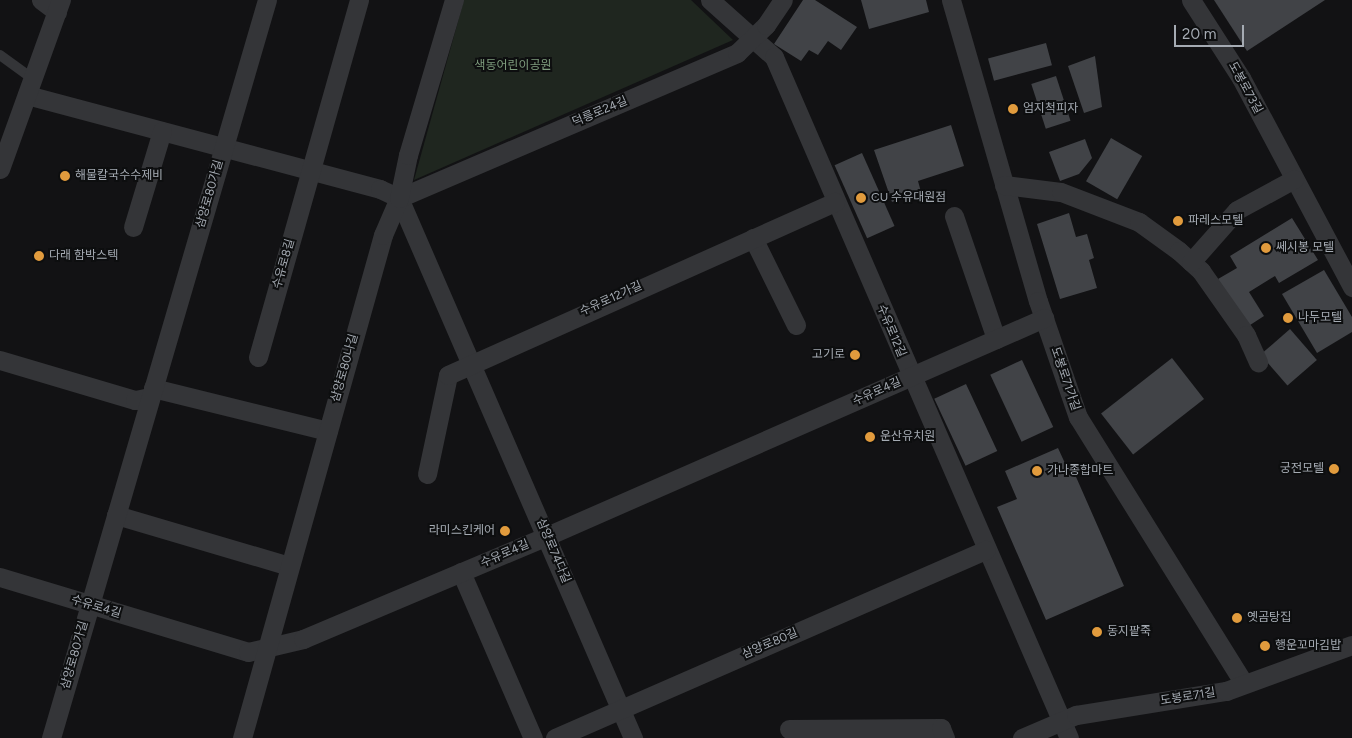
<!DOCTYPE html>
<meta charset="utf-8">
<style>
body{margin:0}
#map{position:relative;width:1352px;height:738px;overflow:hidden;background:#121214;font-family:Figtree,"Noto Sans KR",sans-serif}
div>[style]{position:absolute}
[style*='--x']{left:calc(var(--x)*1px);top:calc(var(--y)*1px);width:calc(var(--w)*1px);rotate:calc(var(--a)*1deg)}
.green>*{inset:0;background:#1f261f}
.building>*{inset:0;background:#414347;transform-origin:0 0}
.service>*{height:10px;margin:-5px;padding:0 5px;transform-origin:5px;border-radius:5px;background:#343538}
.minor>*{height:19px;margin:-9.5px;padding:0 9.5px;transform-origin:9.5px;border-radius:9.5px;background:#343538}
.dots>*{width:14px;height:14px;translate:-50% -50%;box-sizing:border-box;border:2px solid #0d0e0f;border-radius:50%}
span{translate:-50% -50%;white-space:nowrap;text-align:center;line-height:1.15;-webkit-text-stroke:4px #0d0e0f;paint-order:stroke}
.park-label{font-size:12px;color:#7f9d7e}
.street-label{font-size:12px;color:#a5abb3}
.poi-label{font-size:12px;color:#a5abb3}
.left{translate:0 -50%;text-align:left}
.right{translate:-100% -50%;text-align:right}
.scale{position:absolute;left:1174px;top:25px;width:70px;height:22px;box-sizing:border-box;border:2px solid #a5abb3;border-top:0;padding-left:6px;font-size:15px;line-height:18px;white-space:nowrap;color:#a5abb3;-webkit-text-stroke:4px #0d0e0f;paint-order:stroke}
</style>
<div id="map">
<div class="green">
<div style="clip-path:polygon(464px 0,691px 0,733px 40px,414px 180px)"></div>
</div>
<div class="building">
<div style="clip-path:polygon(803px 0,815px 0,857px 27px,841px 50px,828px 41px,818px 55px,809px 50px,801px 61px,774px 44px)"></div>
<div style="clip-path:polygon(861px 0,926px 0,929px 12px,869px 29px)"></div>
<div style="clip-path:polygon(1214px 0,1325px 0,1247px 51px)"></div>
<div style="left:1046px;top:43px;width:23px;height:60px;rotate:75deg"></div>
<div style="clip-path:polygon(1095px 56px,1102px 107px,1084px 113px,1068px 66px)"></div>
<div style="left:1056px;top:76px;width:47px;height:26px;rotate:72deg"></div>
<div style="clip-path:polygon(951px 125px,964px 166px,918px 181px,921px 192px,892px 202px,874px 150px)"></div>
<div style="left:1111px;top:138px;width:36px;height:50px;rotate:30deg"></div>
<div style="clip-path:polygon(1085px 139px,1092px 158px,1079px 174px,1060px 181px,1049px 152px)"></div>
<div style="left:862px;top:153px;width:80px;height:30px;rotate:66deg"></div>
<div style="clip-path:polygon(1069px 213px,1076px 237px,1087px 234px,1094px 258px,1089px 260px,1097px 288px,1060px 299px,1037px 224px)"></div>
<div style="clip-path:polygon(1292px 218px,1318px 260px,1279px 283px,1275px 276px,1249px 292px,1264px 316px,1247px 327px,1218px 279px,1237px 268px,1230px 256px)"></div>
<div style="clip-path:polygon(1324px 270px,1352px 317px,1352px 332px,1317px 353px,1282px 294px)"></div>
<div style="left:1290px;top:329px;width:41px;height:39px;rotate:49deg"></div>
<div style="left:1172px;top:358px;width:52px;height:90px;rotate:52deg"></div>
<div style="left:1022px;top:360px;width:74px;height:35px;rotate:65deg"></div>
<div style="left:966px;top:384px;width:74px;height:35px;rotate:65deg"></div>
<div style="clip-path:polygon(1058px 448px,1069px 472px,1073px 470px,1124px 586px,1046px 620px,997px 507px,1017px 499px,1005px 471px)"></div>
</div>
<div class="service">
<div style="--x:0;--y:55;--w:41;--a:36"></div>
</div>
<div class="minor">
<div style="--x:41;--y:0;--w:20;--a:37"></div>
<div style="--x:710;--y:0;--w:86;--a:41.7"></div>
<div style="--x:774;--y:57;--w:742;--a:66.58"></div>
<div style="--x:951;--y:0;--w:313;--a:73.9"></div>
<div style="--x:1038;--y:301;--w:123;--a:71"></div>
<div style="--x:1078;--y:417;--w:314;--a:58.1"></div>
<div style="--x:1191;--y:0;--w:93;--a:57.3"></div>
<div style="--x:1241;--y:78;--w:237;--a:62"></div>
<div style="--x:27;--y:95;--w:365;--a:14.9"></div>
<div style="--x:380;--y:189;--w:21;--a:25"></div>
<div style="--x:0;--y:169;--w:180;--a:-70.2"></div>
<div style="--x:1004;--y:185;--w:57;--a:7"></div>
<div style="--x:1061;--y:192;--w:84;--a:21"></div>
<div style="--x:1139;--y:222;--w:49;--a:35.9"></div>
<div style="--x:1179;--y:251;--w:30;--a:42"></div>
<div style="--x:1201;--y:271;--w:78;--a:54.9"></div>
<div style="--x:1246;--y:335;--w:30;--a:66"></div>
<div style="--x:399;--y:198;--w:589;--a:66.57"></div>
<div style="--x:399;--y:198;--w:368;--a:-23.2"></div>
<div style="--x:737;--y:53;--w:40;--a:-44"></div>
<div style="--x:766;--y:25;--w:30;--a:-56"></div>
<div style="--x:954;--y:216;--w:130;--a:71.1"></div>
<div style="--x:133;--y:227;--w:100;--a:-73.2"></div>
<div style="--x:753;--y:238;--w:97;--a:63.7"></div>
<div style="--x:1191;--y:262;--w:69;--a:-48.5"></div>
<div style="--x:1237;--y:210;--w:65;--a:-28.5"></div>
<div style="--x:258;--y:357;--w:371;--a:-74.2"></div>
<div style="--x:0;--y:360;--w:141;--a:16.5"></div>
<div style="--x:135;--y:400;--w:15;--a:-11"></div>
<div style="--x:153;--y:388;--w:180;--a:13.8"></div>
<div style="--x:427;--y:474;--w:101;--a:-78"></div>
<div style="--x:448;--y:375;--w:424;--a:-24.1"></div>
<div style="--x:116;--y:515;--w:180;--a:16.4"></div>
<div style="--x:461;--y:572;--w:181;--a:66.6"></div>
<div style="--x:0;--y:577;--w:259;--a:16.8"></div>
<div style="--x:248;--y:652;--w:57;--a:-13.3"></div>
<div style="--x:303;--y:639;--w:265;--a:-22.9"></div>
<div style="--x:547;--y:536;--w:543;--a:-23.68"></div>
<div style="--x:789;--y:729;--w:152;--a:-0.4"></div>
<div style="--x:941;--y:728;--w:11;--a:68"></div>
<div style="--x:51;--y:738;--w:769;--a:-73.69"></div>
<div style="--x:242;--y:738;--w:522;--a:-74.34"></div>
<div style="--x:383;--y:235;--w:40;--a:-66.6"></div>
<div style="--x:399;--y:198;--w:44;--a:-78.2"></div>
<div style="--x:408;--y:155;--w:162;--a:-73.5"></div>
<div style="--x:555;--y:738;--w:470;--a:-23.6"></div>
<div style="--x:1022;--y:738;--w:59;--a:-23.1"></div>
<div style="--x:1076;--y:715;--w:152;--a:-9.1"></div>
<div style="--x:1226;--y:691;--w:134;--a:-20.1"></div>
</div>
<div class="dots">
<div style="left:1013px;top:109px;background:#e19b3d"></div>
<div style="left:65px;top:176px;background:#e19b3d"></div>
<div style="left:861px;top:198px;background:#e19b3d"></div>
<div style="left:1178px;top:221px;background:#e19b3d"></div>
<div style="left:1266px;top:248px;background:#e19b3d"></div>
<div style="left:39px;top:256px;background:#e19b3d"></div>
<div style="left:1288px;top:318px;background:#e19b3d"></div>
<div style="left:855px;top:355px;background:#e19b3d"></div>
<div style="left:870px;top:437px;background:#e19b3d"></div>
<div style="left:1334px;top:469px;background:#e19b3d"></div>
<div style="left:1037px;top:471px;background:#e19b3d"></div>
<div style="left:505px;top:531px;background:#e19b3d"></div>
<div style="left:1237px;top:618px;background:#e19b3d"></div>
<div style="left:1097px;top:632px;background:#e19b3d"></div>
<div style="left:1265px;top:646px;background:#e19b3d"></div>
</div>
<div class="park-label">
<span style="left:513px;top:66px">색동어린이공원</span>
</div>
<div class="street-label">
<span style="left:1245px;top:88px;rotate:61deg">도봉로73길</span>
<span style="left:600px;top:112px;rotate:-23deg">덕릉로24길</span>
<span style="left:210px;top:194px;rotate:-74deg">삼양로80가길</span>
<span style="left:284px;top:264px;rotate:-74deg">수유로8길</span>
<span style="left:611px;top:299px;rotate:-24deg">수유로12가길</span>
<span style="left:891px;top:331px;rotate:67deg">수유로12길</span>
<span style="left:345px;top:368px;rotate:-74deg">삼양로80나길</span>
<span style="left:1065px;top:379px;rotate:71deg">도봉로71가길</span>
<span style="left:877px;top:392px;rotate:-24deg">수유로4길</span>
<span style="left:553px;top:551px;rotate:67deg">삼양로74다길</span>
<span style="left:505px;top:554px;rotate:-23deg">수유로4길</span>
<span style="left:96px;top:607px;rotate:17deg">수유로4길</span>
<span style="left:770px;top:644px;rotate:-23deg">삼양로80길</span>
<span style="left:75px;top:655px;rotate:-74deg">삼양로80가길</span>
<span style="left:1188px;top:697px;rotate:-9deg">도봉로71길</span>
</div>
<div class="poi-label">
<span class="left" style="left:1023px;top:109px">엄지척피자</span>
<span class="left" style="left:75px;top:176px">해물칼국수수제비</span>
<span class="left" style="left:871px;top:198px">CU 수유대원점</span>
<span class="left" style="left:1188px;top:221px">파레스모텔</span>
<span class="left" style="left:1276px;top:248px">쎄시봉 모텔</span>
<span class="left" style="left:49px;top:256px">다래 함박스텍</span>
<span class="left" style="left:1298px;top:318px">나두모텔</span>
<span class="right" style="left:845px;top:355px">고기로</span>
<span class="left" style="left:880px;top:437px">운산유치원</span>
<span class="right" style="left:1324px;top:469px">궁전모텔</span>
<span class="left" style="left:1047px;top:471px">가나종합마트</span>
<span class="right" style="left:495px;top:531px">라미스킨케어</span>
<span class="left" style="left:1247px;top:618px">옛곰탕집</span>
<span class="left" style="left:1107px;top:632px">동지팥죽</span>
<span class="left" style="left:1275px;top:646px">행운꼬마김밥</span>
</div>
<div class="scale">20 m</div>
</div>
